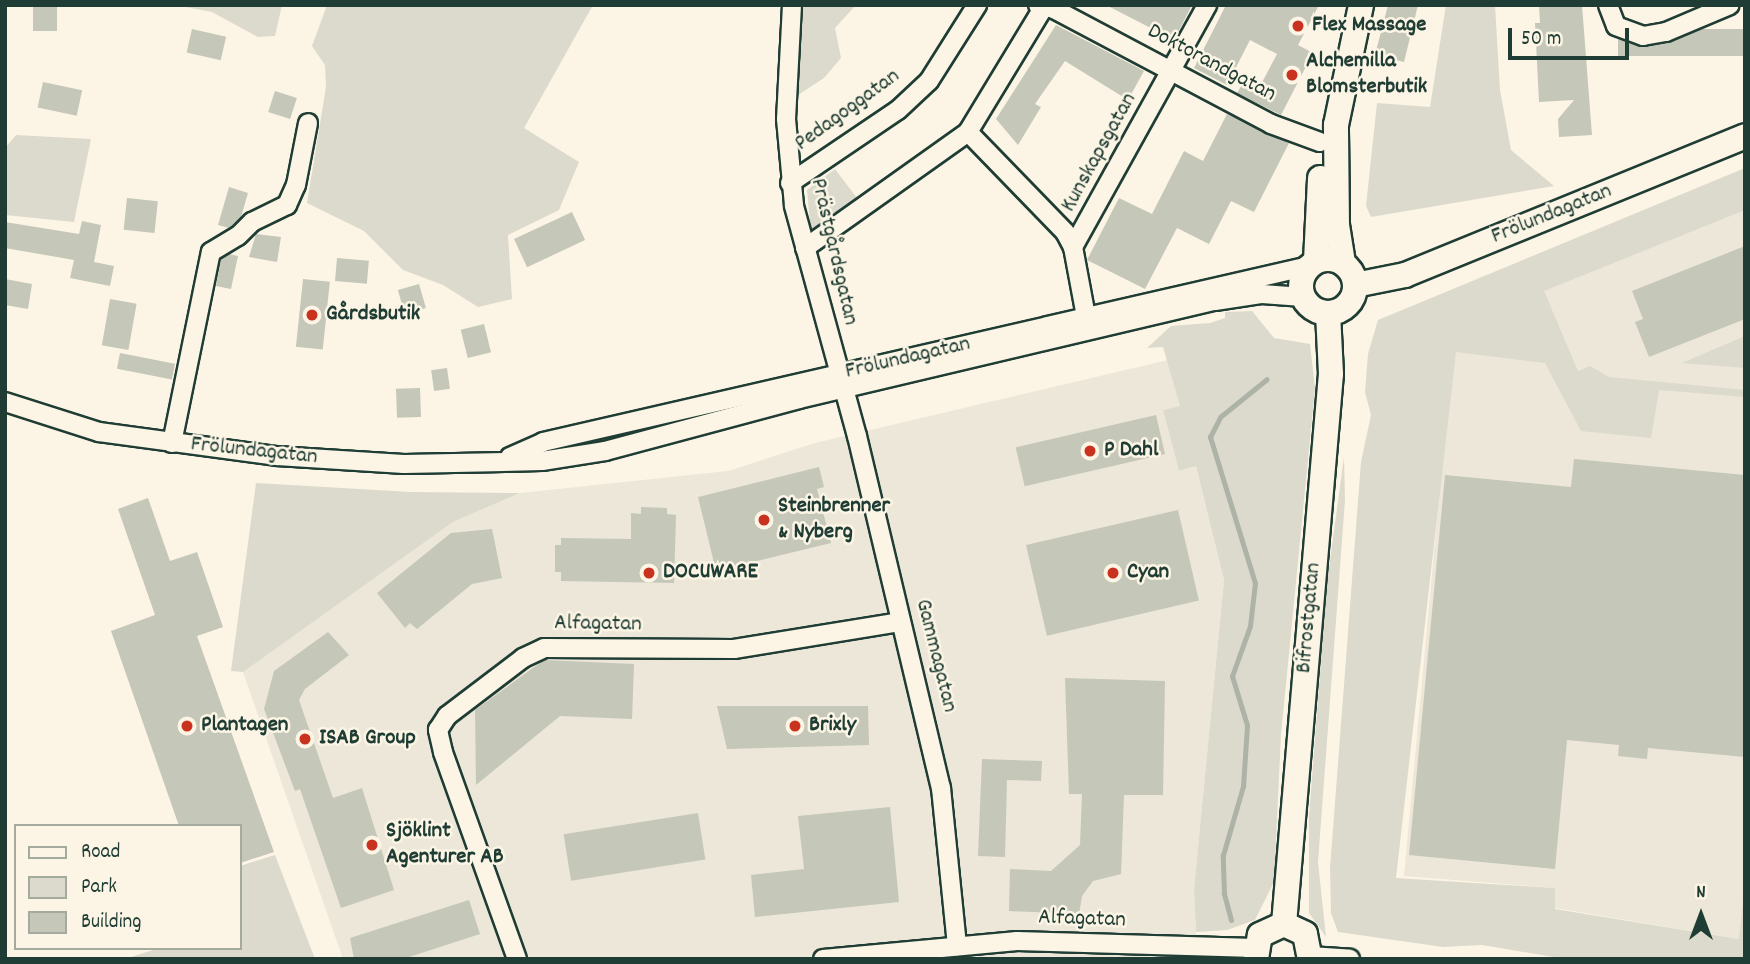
<!DOCTYPE html>
<meta charset="utf-8">
<style>
body{margin:0}
#map{position:relative;width:1750px;height:964px;overflow:hidden;background:#fcf5e5;font-family:Dekko,sans-serif}
div>[style]{position:absolute}
[style*='--x']{left:calc(var(--x)*1px);top:calc(var(--y)*1px);width:calc(var(--w)*1px);rotate:calc(var(--a)*1deg)}
.built>*{inset:0;background:#ece7d8}
.green>*{inset:0;background:#dcdacc}
.stream>*{height:5px;margin:-2.5px;padding:0 2.5px;transform-origin:2.5px;border-radius:2.5px;background:#aeb3a7}
.building>*{inset:0;background:#c5c7b9;transform-origin:0 0}
.roads{filter:drop-shadow(2px 0 #1f3d34) drop-shadow(-2px 0 #1f3d34) drop-shadow(0 2px #1f3d34) drop-shadow(0 -2px #1f3d34)}
.street>*{height:18px;margin:-9px;padding:0 9px;transform-origin:9px;border-radius:9px;background:#fcf5e5}
.secondary>*{height:24px;margin:-12px;padding:0 12px;transform-origin:12px;border-radius:12px;background:#fcf5e5}
.secondary>.ring{margin:-12px;padding:0;box-sizing:content-box;background:none;border:24px solid #fcf5e5;border-radius:50%}
.dots>*{width:19px;height:19px;translate:-50% -50%;box-sizing:border-box;border:4px solid #fcf5e5;border-radius:50%}
span{translate:-50% -50%;white-space:nowrap;text-align:center;line-height:1.15;-webkit-text-stroke:5px #fcf5e5;paint-order:stroke}
.poi-label{font-size:23px;color:#1f3d34;font-weight:700}
.left{translate:0 -50%;text-align:left}
.street-label{font-size:23px;color:#1f3d34}
.frame{position:absolute;inset:0;border:7px solid #1f3d34;pointer-events:none}
.legend{position:absolute;left:14px;top:824px;width:228px;height:126px;box-sizing:border-box;background:#fcf5e5;border:2px solid #a4ab9e;margin:0;padding:9px 12px;list-style:none;font-size:21px;color:#1f3d34}
.legend li{display:flex;align-items:center;gap:14px;height:35px}
.legend b{width:35px;border:2px solid #a4ab9e}
.north{position:absolute;left:1666px;top:880px;width:70px;height:70px;-webkit-text-stroke:5px #fcf5e5;paint-order:stroke;rotate:0deg;font-size:19px;font-weight:700;line-height:28px;text-align:center;color:#1f3d34}
.north::after{content:'';display:block;margin:auto;width:24px;height:32px;background:#1f3d34;clip-path:polygon(50% 0,100% 100%,50% 72%,0 100%)}
.scale{position:absolute;left:1508px;top:28px;width:121px;height:32px;box-sizing:border-box;border:4px solid #1f3d34;border-top:0;padding-left:9px;font-size:21px;line-height:24px;white-space:nowrap;color:#1f3d34;-webkit-text-stroke:5px #fcf5e5;paint-order:stroke}
</style>
<div id="map">
<div class="built">
<div style="clip-path:polygon(1745px 175px,1745px 940px,1555px 908px,1555px 888px,1404px 876px,1440px 487px,1426px 310px)"></div>
<div style="clip-path:polygon(1168px 360px,1180px 406px,1163px 410px,1179px 471px,1196px 466px,1224px 580px,1194px 889px,1197px 959px,343px 959px,243px 672px,453px 522px,520px 493px,728px 471px,815px 443px)"></div>
</div>
<div class="green">
<div style="clip-path:polygon(175px 5px,282px 5px,275px 36px,258px 37px,212px 12px)"></div>
<div style="clip-path:polygon(327px 5px,593px 5px,524px 128px,579px 162px,559px 210px,508px 235px,512px 299px,478px 307px,443px 285px,403px 270px,364px 231px,307px 203px,326px 87px,325px 65px,312px 46px)"></div>
<div style="clip-path:polygon(802px 5px,856px 5px,835px 28px,841px 58px,824px 78px,795px 97px)"></div>
<div style="clip-path:polygon(1446px 5px,1495px 5px,1500px 90px,1511px 150px,1554px 186px,1371px 217px,1366px 206px,1377px 103px,1430px 107px)"></div>
<div style="clip-path:polygon(16px 135px,91px 139px,74px 222px,5px 215px,5px 148px)"></div>
<div style="clip-path:polygon(1745px 168px,1745px 210px,1544px 291px,1578px 371px,1590px 366px,1609px 377px,1745px 390px,1745px 397px,1659px 390px,1651px 438px,1581px 431px,1545px 363px,1456px 352px,1396px 878px,1555px 888px,1555px 909px,1739px 939px,1745px 884px,1745px 959px,1565px 959px,1482px 945px,1443px 947px,1338px 932px,1331px 913px,1330px 868px,1361px 462px,1371px 415px,1365px 392px,1368px 354px,1378px 320px)"></div>
<div style="clip-path:polygon(835px 169px,857px 198px,811px 234px,807px 190px)"></div>
<div style="clip-path:polygon(1252px 311px,1274px 338px,1310px 344px,1315px 388px,1281px 735px,1274px 882px,1255px 920px,1227px 930px,1196px 932px,1194px 889px,1224px 580px,1196px 466px,1179px 471px,1163px 410px,1180px 406px,1163px 347px,1147px 348px,1171px 326px,1210px 323px,1225px 318px,1225px 312px)"></div>
<div style="clip-path:polygon(1745px 336px,1745px 368px,1682px 363px)"></div>
<div style="clip-path:polygon(1344px 457px,1345px 500px,1318px 862px,1326px 937px,1309px 913px,1309px 817px,1327px 583px)"></div>
<div style="clip-path:polygon(256px 483px,411px 492px,520px 493px,453px 522px,243px 672px,231px 671px)"></div>
<div style="clip-path:polygon(275px 855px,315px 959px,125px 959px,159px 948px,240px 948px,240px 866px)"></div>
</div>
<div class="stream">
<div style="--x:1231;--y:920;--w:28;--a:-105"></div>
<div style="--x:1224;--y:893;--w:38;--a:-92"></div>
<div style="--x:1223;--y:855;--w:72;--a:-73.8"></div>
<div style="--x:1243;--y:786;--w:61;--a:-86.2"></div>
<div style="--x:1247;--y:725;--w:51;--a:-107"></div>
<div style="--x:1232;--y:676;--w:53;--a:-70.2"></div>
<div style="--x:1250;--y:626;--w:43;--a:-83.4"></div>
<div style="--x:1255;--y:583;--w:153;--a:-107.1"></div>
<div style="--x:1210;--y:437;--w:22;--a:-63"></div>
<div style="--x:1220;--y:417;--w:60;--a:-39"></div>
</div>
<div class="building">
<div style="left:33px;top:5px;width:24px;height:26px"></div>
<div style="clip-path:polygon(1106px 5px,1192px 5px,1174px 40px)"></div>
<div style="clip-path:polygon(1226px 5px,1319px 5px,1298px 45px,1313px 53px,1281px 115px,1237px 93px,1243px 83px,1258px 90px,1277px 54px,1250px 40px,1227px 85px,1194px 68px)"></div>
<div style="clip-path:polygon(1388px 5px,1418px 5px,1404px 62px,1375px 55px)"></div>
<div style="clip-path:polygon(1539px 5px,1582px 5px,1592px 135px,1559px 137px,1558px 119px,1574px 100px,1539px 102px,1535px 23px,1540px 23px)"></div>
<div style="clip-path:polygon(1056px 25px,1144px 71px,1128px 100px,1065px 61px,1035px 104px,1041px 107px,1018px 145px,996px 119px)"></div>
<div style="left:192px;top:29px;width:35px;height:24px;rotate:13deg"></div>
<div style="left:1745px;top:29px;width:27px;height:127px;rotate:90deg"></div>
<div style="left:43px;top:82px;width:40px;height:26px;rotate:12deg"></div>
<div style="left:275px;top:91px;width:23px;height:22px;rotate:18deg"></div>
<div style="clip-path:polygon(1227px 114px,1289px 143px,1254px 212px,1231px 201px,1209px 244px,1177px 228px,1145px 289px,1087px 260px,1119px 198px,1152px 214px,1184px 151px,1203px 161px)"></div>
<div style="clip-path:polygon(229px 187px,248px 193px,241px 217px,229px 228px,218px 225px)"></div>
<div style="left:127px;top:198px;width:31px;height:32px;rotate:6deg"></div>
<div style="left:572px;top:212px;width:31px;height:64px;rotate:65deg"></div>
<div style="clip-path:polygon(82px 221px,101px 225px,94px 262px,114px 266px,110px 286px,70px 278px,74px 260px,5px 248px,5px 222px,79px 234px)"></div>
<div style="clip-path:polygon(256px 234px,281px 237px,277px 262px,249px 257px)"></div>
<div style="clip-path:polygon(1745px 246px,1745px 319px,1649px 357px,1635px 322px,1643px 319px,1632px 291px)"></div>
<div style="clip-path:polygon(229px 254px,238px 256px,231px 289px,216px 286px,221px 259px)"></div>
<div style="left:337px;top:258px;width:32px;height:23px;rotate:5deg"></div>
<div style="clip-path:polygon(5px 279px,32px 284px,28px 309px,5px 305px)"></div>
<div style="left:303px;top:279px;width:27px;height:68px;rotate:6deg"></div>
<div style="left:419px;top:284px;width:25px;height:22px;rotate:74deg"></div>
<div style="left:110px;top:299px;width:27px;height:47px;rotate:10deg"></div>
<div style="left:484px;top:324px;width:29px;height:24px;rotate:76deg"></div>
<div style="left:120px;top:353px;width:56px;height:16px;rotate:11deg"></div>
<div style="left:447px;top:368px;width:21px;height:16px;rotate:82deg"></div>
<div style="left:420px;top:388px;width:29px;height:24px;rotate:88deg"></div>
<div style="left:1156px;top:415px;width:40px;height:144px;rotate:77deg"></div>
<div style="clip-path:polygon(1574px 459px,1745px 475px,1745px 757px,1648px 748px,1647px 759px,1618px 756px,1619px 745px,1567px 740px,1555px 869px,1409px 855px,1445px 475px,1571px 487px)"></div>
<div style="clip-path:polygon(819px 467px,824px 487px,817px 489px,831px 543px,716px 571px,698px 497px)"></div>
<div style="clip-path:polygon(148px 498px,170px 561px,197px 552px,223px 627px,197px 636px,274px 852px,240px 863px,240px 826px,179px 826px,111px 631px,155px 615px,118px 509px)"></div>
<div style="clip-path:polygon(641px 507px,667px 508px,667px 514px,676px 515px,674px 583px,561px 581px,561px 572px,555px 572px,555px 545px,561px 545px,561px 538px,631px 539px,631px 513px,641px 514px)"></div>
<div style="left:1178px;top:510px;width:93px;height:156px;rotate:77deg"></div>
<div style="clip-path:polygon(492px 529px,502px 578px,472px 584px,417px 629px,410px 623px,405px 628px,377px 593px,451px 533px)"></div>
<div style="clip-path:polygon(328px 632px,349px 655px,305px 689px,299px 700px,333px 798px,362px 788px,394px 890px,341px 908px,300px 789px,295px 791px,264px 709px,274px 671px)"></div>
<div style="clip-path:polygon(544px 660px,634px 664px,632px 719px,560px 716px,476px 785px,475px 710px)"></div>
<div style="clip-path:polygon(1065px 678px,1165px 681px,1163px 795px,1124px 795px,1121px 874px,1093px 881px,1082px 896px,1079px 914px,1009px 911px,1010px 869px,1051px 871px,1080px 845px,1082px 794px,1069px 794px)"></div>
<div style="clip-path:polygon(717px 706px,868px 706px,869px 745px,727px 749px)"></div>
<div style="clip-path:polygon(982px 759px,1042px 761px,1041px 781px,1007px 780px,1005px 857px,978px 856px)"></div>
<div style="clip-path:polygon(890px 807px,899px 902px,755px 917px,751px 875px,804px 869px,798px 816px)"></div>
<div style="left:698px;top:813px;width:47px;height:136px;rotate:81deg"></div>
<div style="clip-path:polygon(469px 900px,480px 934px,403px 959px,354px 959px,350px 938px)"></div>
</div>
<div class="roads">
<div class="street">
<div style="--x:792;--y:5;--w:114;--a:93"></div>
<div style="--x:786;--y:119;--w:87;--a:84.7"></div>
<div style="--x:794;--y:206;--w:238;--a:74.7"></div>
<div style="--x:857;--y:436;--w:362;--a:76.6"></div>
<div style="--x:941;--y:788;--w:159;--a:84.2"></div>
<div style="--x:1038;--y:5;--w:16;--a:14"></div>
<div style="--x:1054;--y:9;--w:246;--a:27.9"></div>
<div style="--x:1271;--y:124;--w:52;--a:20.2"></div>
<div style="--x:1608;--y:5;--w:22;--a:69"></div>
<div style="--x:1616;--y:26;--w:29;--a:20"></div>
<div style="--x:1643;--y:36;--w:23;--a:-10"></div>
<div style="--x:1666;--y:32;--w:69;--a:-22.9"></div>
<div style="--x:968;--y:132;--w:139;--a:45.9"></div>
<div style="--x:1065;--y:232;--w:17;--a:62"></div>
<div style="--x:1073;--y:247;--w:81;--a:79.4"></div>
<div style="--x:790;--y:183;--w:130;--a:-34.1"></div>
<div style="--x:898;--y:110;--w:42;--a:-43.1"></div>
<div style="--x:929;--y:81;--w:90;--a:-57.7"></div>
<div style="--x:1073;--y:247;--w:277;--a:-61"></div>
<div style="--x:805;--y:248;--w:200;--a:-35.4"></div>
<div style="--x:968;--y:132;--w:145;--a:-58.8"></div>
<div style="--x:5;--y:402;--w:99;--a:17.7"></div>
<div style="--x:99;--y:432;--w:180;--a:7.7"></div>
<div style="--x:277;--y:456;--w:127;--a:3.6"></div>
<div style="--x:404;--y:464;--w:138;--a:-1.2"></div>
<div style="--x:542;--y:461;--w:64;--a:-9"></div>
<div style="--x:605;--y:451;--w:201;--a:-15"></div>
<div style="--x:799;--y:399;--w:427;--a:-13.3"></div>
<div style="--x:1215;--y:301;--w:48;--a:-8.5"></div>
<div style="--x:1262;--y:294;--w:41;--a:4.2"></div>
<div style="--x:172;--y:443;--w:195;--a:-78.5"></div>
<div style="--x:211;--y:252;--w:31;--a:-31"></div>
<div style="--x:238;--y:236;--w:20;--a:-45"></div>
<div style="--x:252;--y:222;--w:39;--a:-26"></div>
<div style="--x:287;--y:205;--w:22;--a:-66"></div>
<div style="--x:296;--y:185;--w:63;--a:-79"></div>
<div style="--x:510;--y:457;--w:36;--a:-24"></div>
<div style="--x:543;--y:442;--w:786;--a:-12.94"></div>
<div style="--x:1311;--y:956;--w:39;--a:4"></div>
<div style="--x:517;--y:959;--w:220;--a:-109.7"></div>
<div style="--x:443;--y:752;--w:23;--a:-103"></div>
<div style="--x:438;--y:730;--w:17;--a:-57"></div>
<div style="--x:447;--y:716;--w:96;--a:-37.3"></div>
<div style="--x:523;--y:658;--w:23;--a:-25"></div>
<div style="--x:544;--y:648;--w:190;--a:0.3"></div>
<div style="--x:734;--y:649;--w:169;--a:-9.2"></div>
<div style="--x:823;--y:959;--w:195;--a:-5.3"></div>
<div style="--x:1017;--y:941;--w:238;--a:1.7"></div>
</div>
<div class="secondary">
<div class="ring" style="left:1301px;top:259px;width:30px;height:30px"></div>
<div style="--x:1316;--y:261;--w:83;--a:-87.2"></div>
<div style="--x:1343;--y:263;--w:37;--a:-99"></div>
<div style="--x:1337;--y:226;--w:101;--a:-90.6"></div>
<div style="--x:1336;--y:125;--w:123;--a:-78.2"></div>
<div style="--x:1355;--y:285;--w:51;--a:-11.3"></div>
<div style="--x:1405;--y:275;--w:367;--a:-22.2"></div>
<div style="--x:1284;--y:924;--w:552;--a:-85.12"></div>
<div style="--x:1331;--y:374;--w:61;--a:-92.8"></div>
<div style="--x:1256;--y:959;--w:24;--a:-81"></div>
<div style="--x:1260;--y:935;--w:26;--a:-25"></div>
<div style="--x:1284;--y:924;--w:23;--a:25"></div>
<div style="--x:1305;--y:934;--w:25;--a:79"></div>
</div>
</div>
<div class="dots">
<div style="left:1298px;top:26px;background:#c8321e"></div>
<div style="left:1292px;top:75px;background:#c8321e"></div>
<div style="left:312px;top:315px;background:#c8321e"></div>
<div style="left:1090px;top:451px;background:#c8321e"></div>
<div style="left:764px;top:520px;background:#c8321e"></div>
<div style="left:649px;top:573px;background:#c8321e"></div>
<div style="left:1113px;top:573px;background:#c8321e"></div>
<div style="left:187px;top:726px;background:#c8321e"></div>
<div style="left:795px;top:726px;background:#c8321e"></div>
<div style="left:305px;top:739px;background:#c8321e"></div>
<div style="left:372px;top:845px;background:#c8321e"></div>
</div>
<div class="poi-label">
<span class="left" style="left:1312px;top:26px">Flex Massage</span>
<span class="left" style="left:1306px;top:75px">Alchemilla<br>Blomsterbutik</span>
<span class="left" style="left:326px;top:315px">Gårdsbutik</span>
<span class="left" style="left:1104px;top:451px">P Dahl</span>
<span class="left" style="left:778px;top:520px">Steinbrenner<br>&amp; Nyberg</span>
<span class="left" style="left:663px;top:573px">DOCUWARE</span>
<span class="left" style="left:1127px;top:573px">Cyan</span>
<span class="left" style="left:201px;top:726px">Plantagen</span>
<span class="left" style="left:809px;top:726px">Brixly</span>
<span class="left" style="left:319px;top:739px">ISAB Group</span>
<span class="left" style="left:386px;top:845px">Sjöklint<br>Agenturer AB</span>
</div>
<div class="street-label">
<span style="left:1211px;top:64px;rotate:28deg">Doktorandgatan</span>
<span style="left:848px;top:111px;rotate:-36deg">Pedagoggatan</span>
<span style="left:1100px;top:153px;rotate:-61deg">Kunskapsgatan</span>
<span style="left:1552px;top:215px;rotate:-22deg">Frölundagatan</span>
<span style="left:833px;top:252px;rotate:77deg">Prästgårdsgatan</span>
<span style="left:908px;top:359px;rotate:-13deg">Frölundagatan</span>
<span style="left:254px;top:452px;rotate:6deg">Frölundagatan</span>
<span style="left:1310px;top:618px;rotate:-85deg">Bifrostgatan</span>
<span style="left:598px;top:625px;rotate:1deg">Alfagatan</span>
<span style="left:935px;top:656px;rotate:76deg">Gammagatan</span>
<span style="left:1082px;top:920px;rotate:2deg">Alfagatan</span>
</div>
<div class="frame"></div>
<ul class="legend">
<li><b style="height:9px;background:#fcf5e5"></b>Road</li>
<li><b style="height:19px;background:#dcdacc"></b>Park</li>
<li><b style="height:19px;background:#c5c7b9"></b>Building</li>
</ul>
<div class="north">N</div>
<div class="scale">50 m</div>
</div>
